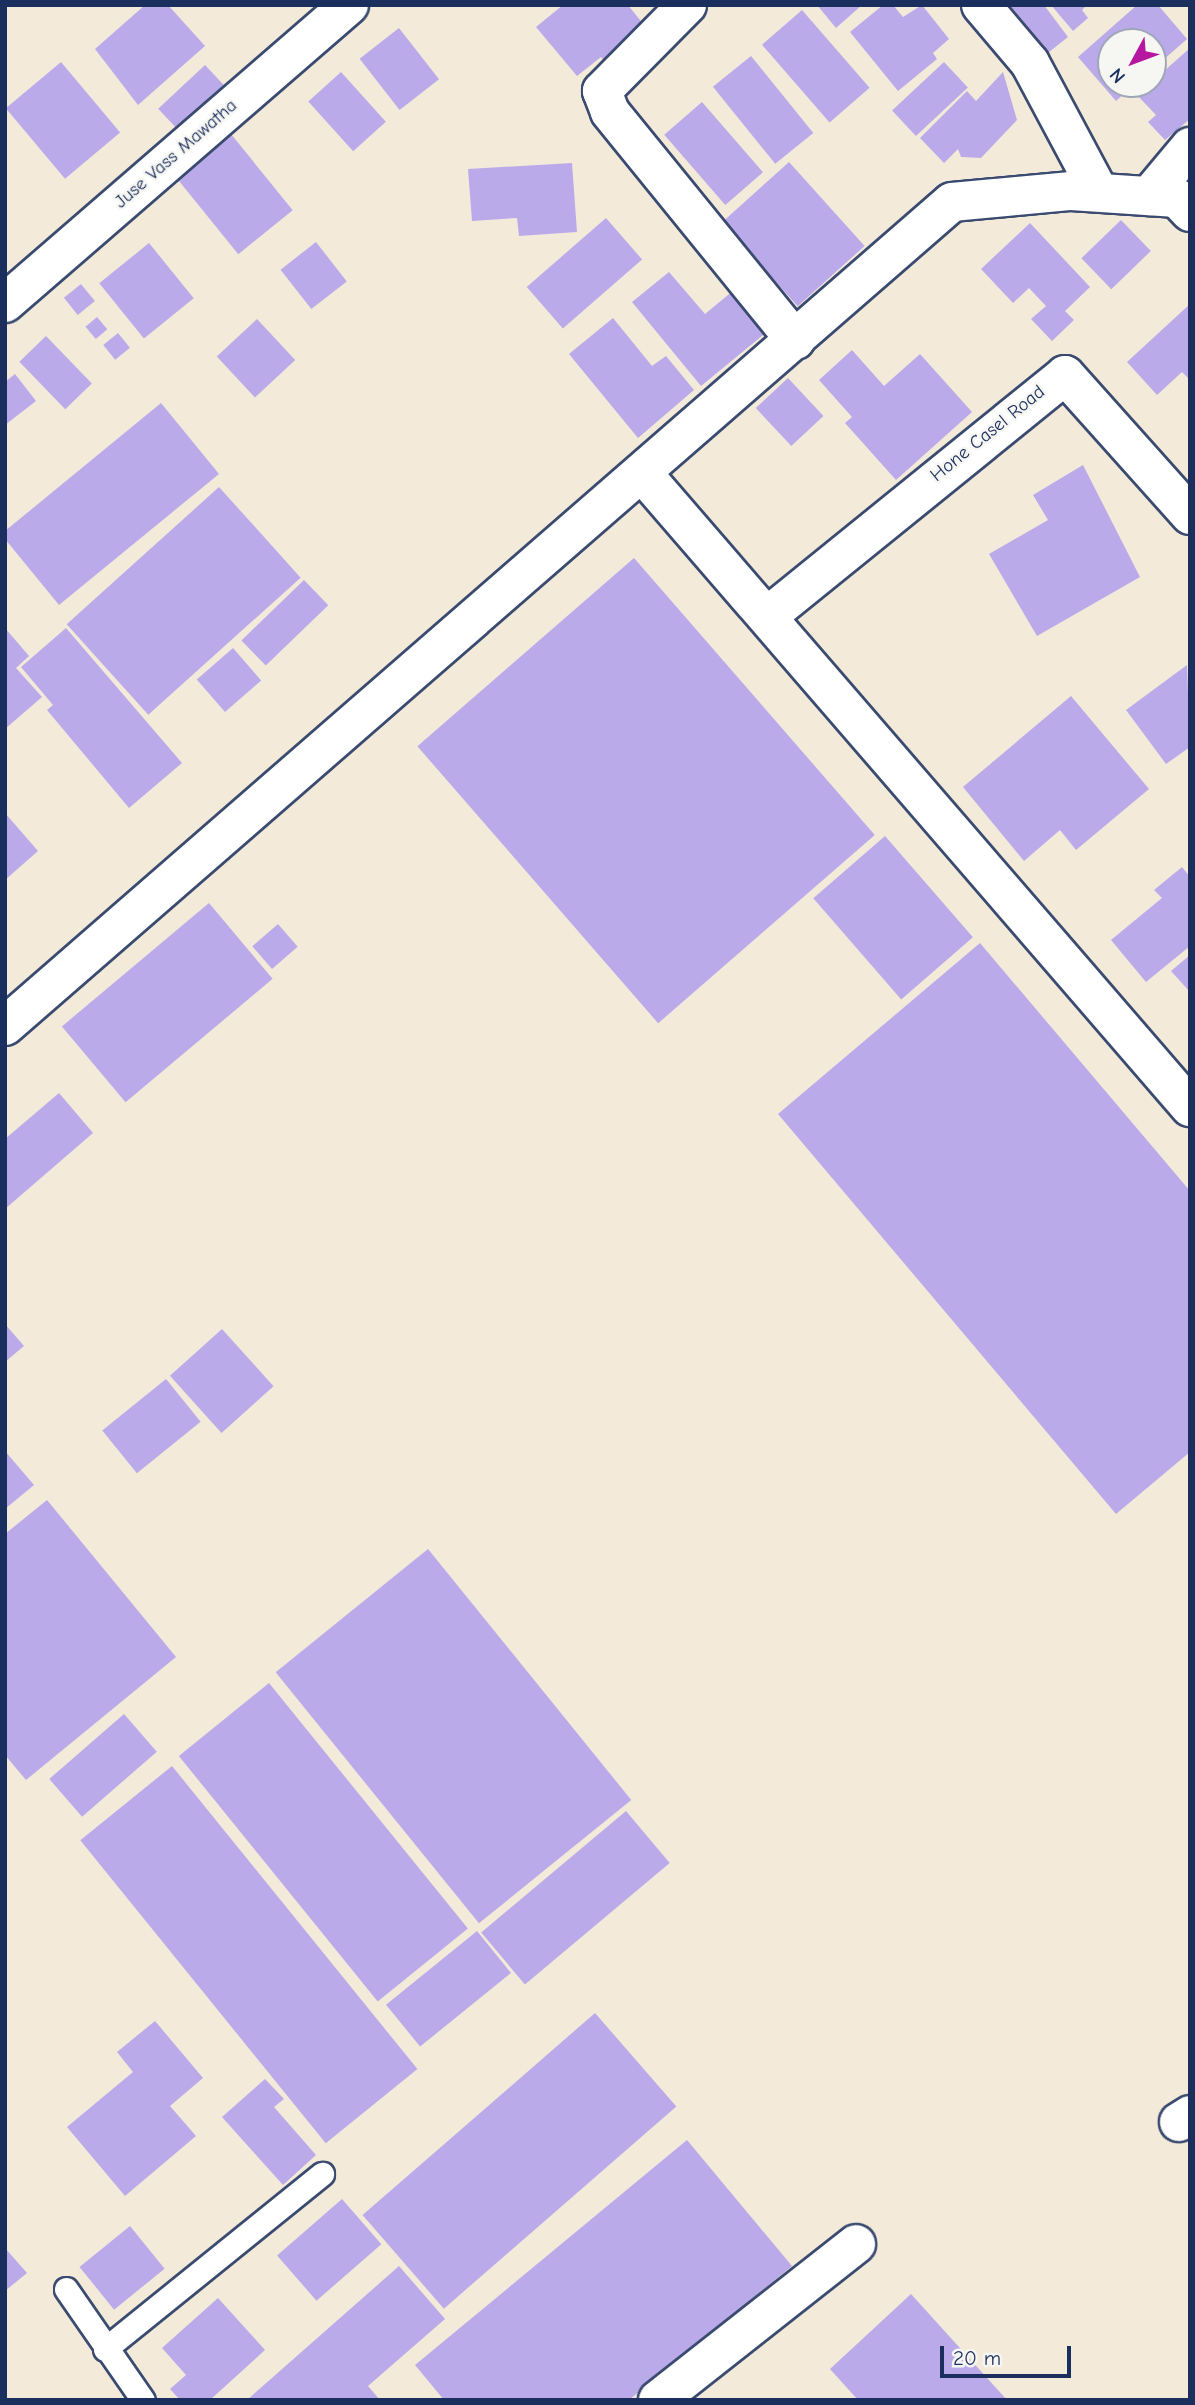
<!DOCTYPE html>
<style>
body{margin:0}
#map{position:relative;width:1195px;height:2405px;overflow:hidden;background:#f3ead9;font-family:"Comic Neue",sans-serif}
div>[style]{position:absolute}
[style*='--x']{left:calc(var(--x)*1px);top:calc(var(--y)*1px);width:calc(var(--w)*1px);rotate:calc(var(--a)*1deg)}
.building>*{inset:0;background:#bbaaea;transform-origin:0 0}
.roads{filter:drop-shadow(2px 0 #3b4b70) drop-shadow(-2px 0 #3b4b70) drop-shadow(0 2px #3b4b70) drop-shadow(0 -2px #3b4b70)}
.service>*{height:23px;margin:-11.5px;padding:0 11.5px;transform-origin:11.5px;border-radius:11.5px;background:#fff}
.minor>*{height:38px;margin:-19px;padding:0 19px;transform-origin:19px;border-radius:19px;background:#fff}
span{translate:-50% -50%;white-space:nowrap;text-align:center;line-height:1.15;-webkit-text-stroke:5px #f6f6f2;paint-order:stroke}
.street-label{font-size:19px;color:#1b2f5e}
.frame{position:absolute;inset:0;border:7px solid #1b2f5e;pointer-events:none}
.north{position:absolute;left:1097px;top:28px;width:70px;height:70px;box-sizing:border-box;background:#f6f6f2;border:2px solid #9ea6b7;border-radius:50%;rotate:229deg;font-size:19px;font-weight:700;line-height:28px;text-align:center;color:#1b2f5e}
.north::after{content:'';display:block;margin:auto;width:24px;height:32px;background:#b5179e;clip-path:polygon(50% 0,100% 100%,50% 72%,0 100%)}
.scale{position:absolute;left:940px;top:2346px;width:131px;height:32px;box-sizing:border-box;border:4px solid #1b2f5e;border-top:0;padding-left:9px;font-size:21px;line-height:24px;white-space:nowrap;color:#1b2f5e;-webkit-text-stroke:5px #f6f6f2;paint-order:stroke}
</style>
<div id="map">
<div class="building">
<div style="clip-path:polygon(145px 5px,168px 5px,205px 46px,138px 105px,95px 49px)"></div>
<div style="clip-path:polygon(563px 5px,628px 5px,644px 25px,607px 64px,601px 57px,577px 76px,536px 27px)"></div>
<div style="clip-path:polygon(817px 5px,862px 5px,836px 28px)"></div>
<div style="clip-path:polygon(883px 5px,893px 5px,903px 17px,922px 5px,949px 39px,933px 53px,937px 59px,898px 91px,850px 32px)"></div>
<div style="clip-path:polygon(1004px 5px,1044px 5px,1068px 37px,1044px 56px)"></div>
<div style="clip-path:polygon(1051px 5px,1087px 5px,1082px 10px,1088px 18px,1073px 31px)"></div>
<div style="clip-path:polygon(1137px 5px,1158px 5px,1187px 39px,1153px 69px,1153px 42px,1111px 42px,1111px 84px,1135px 84px,1116px 101px,1078px 57px)"></div>
<div style="left:802px;top:10px;width:103px;height:53px;rotate:49deg"></div>
<div style="left:399px;top:28px;width:65px;height:50px;rotate:52deg"></div>
<div style="clip-path:polygon(1190px 48px,1190px 119px,1165px 140px,1148px 122px,1156px 115px,1137px 95px)"></div>
<div style="left:751px;top:56px;width:99px;height:49px;rotate:51deg"></div>
<div style="left:61px;top:62px;width:92px;height:72px;rotate:50deg"></div>
<div style="left:944px;top:62px;width:35px;height:71px;rotate:47deg"></div>
<div style="left:205px;top:65px;width:34px;height:64px;rotate:47deg"></div>
<div style="left:341px;top:72px;width:67px;height:44px;rotate:48deg"></div>
<div style="clip-path:polygon(1003px 72px,1017px 120px,981px 158px,961px 157px,958px 149px,944px 163px,920px 138px,967px 91px,976px 101px)"></div>
<div style="left:702px;top:102px;width:93px;height:50px;rotate:49deg"></div>
<div style="left:231px;top:134px;width:98px;height:70px;rotate:51deg"></div>
<div style="left:789px;top:162px;width:113px;height:90px;rotate:48deg"></div>
<div style="clip-path:polygon(572px 163px,577px 232px,519px 236px,517px 218px,472px 221px,468px 169px)"></div>
<div style="left:606px;top:218px;width:55px;height:105px;rotate:49deg"></div>
<div style="left:1121px;top:220px;width:43px;height:55px;rotate:46deg"></div>
<div style="clip-path:polygon(1030px 223px,1090px 287px,1065px 311px,1074px 320px,1052px 341px,1031px 319px,1046px 306px,1029px 288px,1013px 303px,981px 269px)"></div>
<div style="left:316px;top:242px;width:50px;height:45px;rotate:52deg"></div>
<div style="left:149px;top:243px;width:71px;height:64px;rotate:51deg"></div>
<div style="clip-path:polygon(669px 272px,705px 314px,734px 290px,768px 331px,701px 386px,632px 302px)"></div>
<div style="left:81px;top:284px;width:22px;height:22px;rotate:51deg"></div>
<div style="clip-path:polygon(1190px 304px,1190px 380px,1182px 372px,1157px 395px,1127px 362px)"></div>
<div style="left:97px;top:317px;width:16px;height:15px;rotate:50deg"></div>
<div style="clip-path:polygon(613px 318px,652px 366px,666px 356px,694px 390px,638px 438px,569px 354px)"></div>
<div style="left:257px;top:319px;width:56px;height:55px;rotate:47deg"></div>
<div style="left:118px;top:333px;width:19px;height:19px;rotate:51deg"></div>
<div style="left:46px;top:336px;width:66px;height:37px;rotate:46deg"></div>
<div style="clip-path:polygon(852px 350px,884px 386px,920px 354px,972px 412px,896px 480px,845px 423px,852px 417px,819px 380px)"></div>
<div style="clip-path:polygon(15px 374px,36px 401px,5px 425px,5px 382px)"></div>
<div style="left:788px;top:378px;width:52px;height:44px;rotate:47deg"></div>
<div style="clip-path:polygon(161px 403px,219px 474px,59px 605px,5px 539px,5px 531px)"></div>
<div style="clip-path:polygon(1083px 465px,1140px 577px,1037px 636px,989px 554px,1048px 520px,1033px 495px)"></div>
<div style="left:219px;top:487px;width:122px;height:205px;rotate:48deg"></div>
<div style="left:634px;top:558px;width:367px;height:287px;rotate:49deg"></div>
<div style="left:304px;top:580px;width:35px;height:87px;rotate:46deg"></div>
<div style="clip-path:polygon(5px 628px,29px 656px,16px 668px,42px 697px,5px 729px)"></div>
<div style="clip-path:polygon(66px 628px,182px 763px,129px 808px,47px 710px,53px 705px,21px 667px)"></div>
<div style="left:233px;top:648px;width:43px;height:48px;rotate:49deg"></div>
<div style="clip-path:polygon(1187px 665px,1190px 747px,1166px 764px,1126px 710px)"></div>
<div style="clip-path:polygon(1071px 696px,1149px 789px,1076px 850px,1060px 830px,1024px 861px,963px 787px)"></div>
<div style="clip-path:polygon(5px 813px,38px 851px,5px 880px)"></div>
<div style="left:885px;top:836px;width:134px;height:95px;rotate:49deg"></div>
<div style="clip-path:polygon(1182px 867px,1190px 877px,1190px 946px,1146px 982px,1111px 940px,1162px 898px,1154px 890px)"></div>
<div style="left:209px;top:903px;width:99px;height:192px;rotate:50deg"></div>
<div style="left:278px;top:924px;width:30px;height:34px;rotate:49deg"></div>
<div style="clip-path:polygon(980px 943px,1190px 1191px,1190px 1452px,1116px 1514px,778px 1114px)"></div>
<div style="clip-path:polygon(1190px 955px,1190px 992px,1171px 971px)"></div>
<div style="clip-path:polygon(59px 1093px,93px 1133px,5px 1209px,5px 1139px)"></div>
<div style="clip-path:polygon(5px 1324px,24px 1346px,5px 1362px)"></div>
<div style="left:222px;top:1329px;width:77px;height:70px;rotate:48deg"></div>
<div style="left:166px;top:1379px;width:55px;height:82px;rotate:51deg"></div>
<div style="clip-path:polygon(5px 1451px,34px 1485px,5px 1509px)"></div>
<div style="clip-path:polygon(47px 1500px,176px 1657px,26px 1780px,5px 1755px,5px 1534px)"></div>
<div style="left:428px;top:1549px;width:323px;height:196px;rotate:51deg"></div>
<div style="left:269px;top:1683px;width:316px;height:116px;rotate:51deg"></div>
<div style="left:124px;top:1714px;width:50px;height:99px;rotate:49deg"></div>
<div style="left:172px;top:1766px;width:390px;height:118px;rotate:51deg"></div>
<div style="left:626px;top:1811px;width:68px;height:189px;rotate:50deg"></div>
<div style="left:477px;top:1931px;width:54px;height:117px;rotate:51deg"></div>
<div style="left:595px;top:2013px;width:124px;height:308px;rotate:49deg"></div>
<div style="clip-path:polygon(155px 2021px,203px 2078px,170px 2106px,196px 2136px,125px 2196px,67px 2127px,133px 2072px,117px 2052px)"></div>
<div style="clip-path:polygon(265px 2079px,284px 2099px,274px 2107px,316px 2155px,283px 2185px,222px 2117px)"></div>
<div style="clip-path:polygon(687px 2140px,792px 2266px,629px 2400px,444px 2400px,415px 2365px)"></div>
<div style="left:342px;top:2199px;width:60px;height:86px;rotate:49deg"></div>
<div style="left:130px;top:2226px;width:55px;height:65px;rotate:51deg"></div>
<div style="clip-path:polygon(5px 2248px,27px 2273px,5px 2291px)"></div>
<div style="clip-path:polygon(399px 2266px,445px 2319px,368px 2386px,380px 2400px,247px 2400px)"></div>
<div style="clip-path:polygon(911px 2294px,1007px 2400px,858px 2400px,830px 2369px)"></div>
<div style="clip-path:polygon(218px 2298px,265px 2350px,210px 2400px,180px 2400px,170px 2389px,186px 2375px,162px 2348px)"></div>
</div>
<div class="roads">
<div class="service">
<div style="--x:66;--y:2289;--w:135;--a:55.3"></div>
<div style="--x:105;--y:2349;--w:279;--a:-38.9"></div>
</div>
<div class="minor">
<div style="--x:687;--y:5;--w:121;--a:134.7"></div>
<div style="--x:602;--y:91;--w:22;--a:69"></div>
<div style="--x:610;--y:112;--w:294;--a:50.9"></div>
<div style="--x:981;--y:5;--w:76;--a:49.8"></div>
<div style="--x:1030;--y:63;--w:146;--a:61.9"></div>
<div style="--x:1149;--y:196;--w:64;--a:-50.1"></div>
<div style="--x:5;--y:303;--w:455;--a:-40.9"></div>
<div style="--x:643;--y:474;--w:837;--a:49.17"></div>
<div style="--x:769;--y:615;--w:381;--a:-39"></div>
<div style="--x:1065;--y:375;--w:188;--a:48.2"></div>
<div style="--x:5;--y:1026;--w:1255;--a:-41.03"></div>
<div style="--x:952;--y:202;--w:120;--a:-5.3"></div>
<div style="--x:1071;--y:191;--w:106;--a:3.8"></div>
<div style="--x:1177;--y:198;--w:19;--a:47"></div>
<div style="--x:1179;--y:2122;--w:13;--a:-32"></div>
<div style="--x:658;--y:2400;--w:252;--a:-38.2"></div>
</div>
</div>
<div class="street-label">
<span style="left:176px;top:154px;rotate:-41deg">Juse Vass Mawatha</span>
<span style="left:988px;top:434px;rotate:-39deg">Hone Casel Road</span>
</div>
<div class="frame"></div>
<div class="north">N</div>
<div class="scale">20 m</div>
</div>
